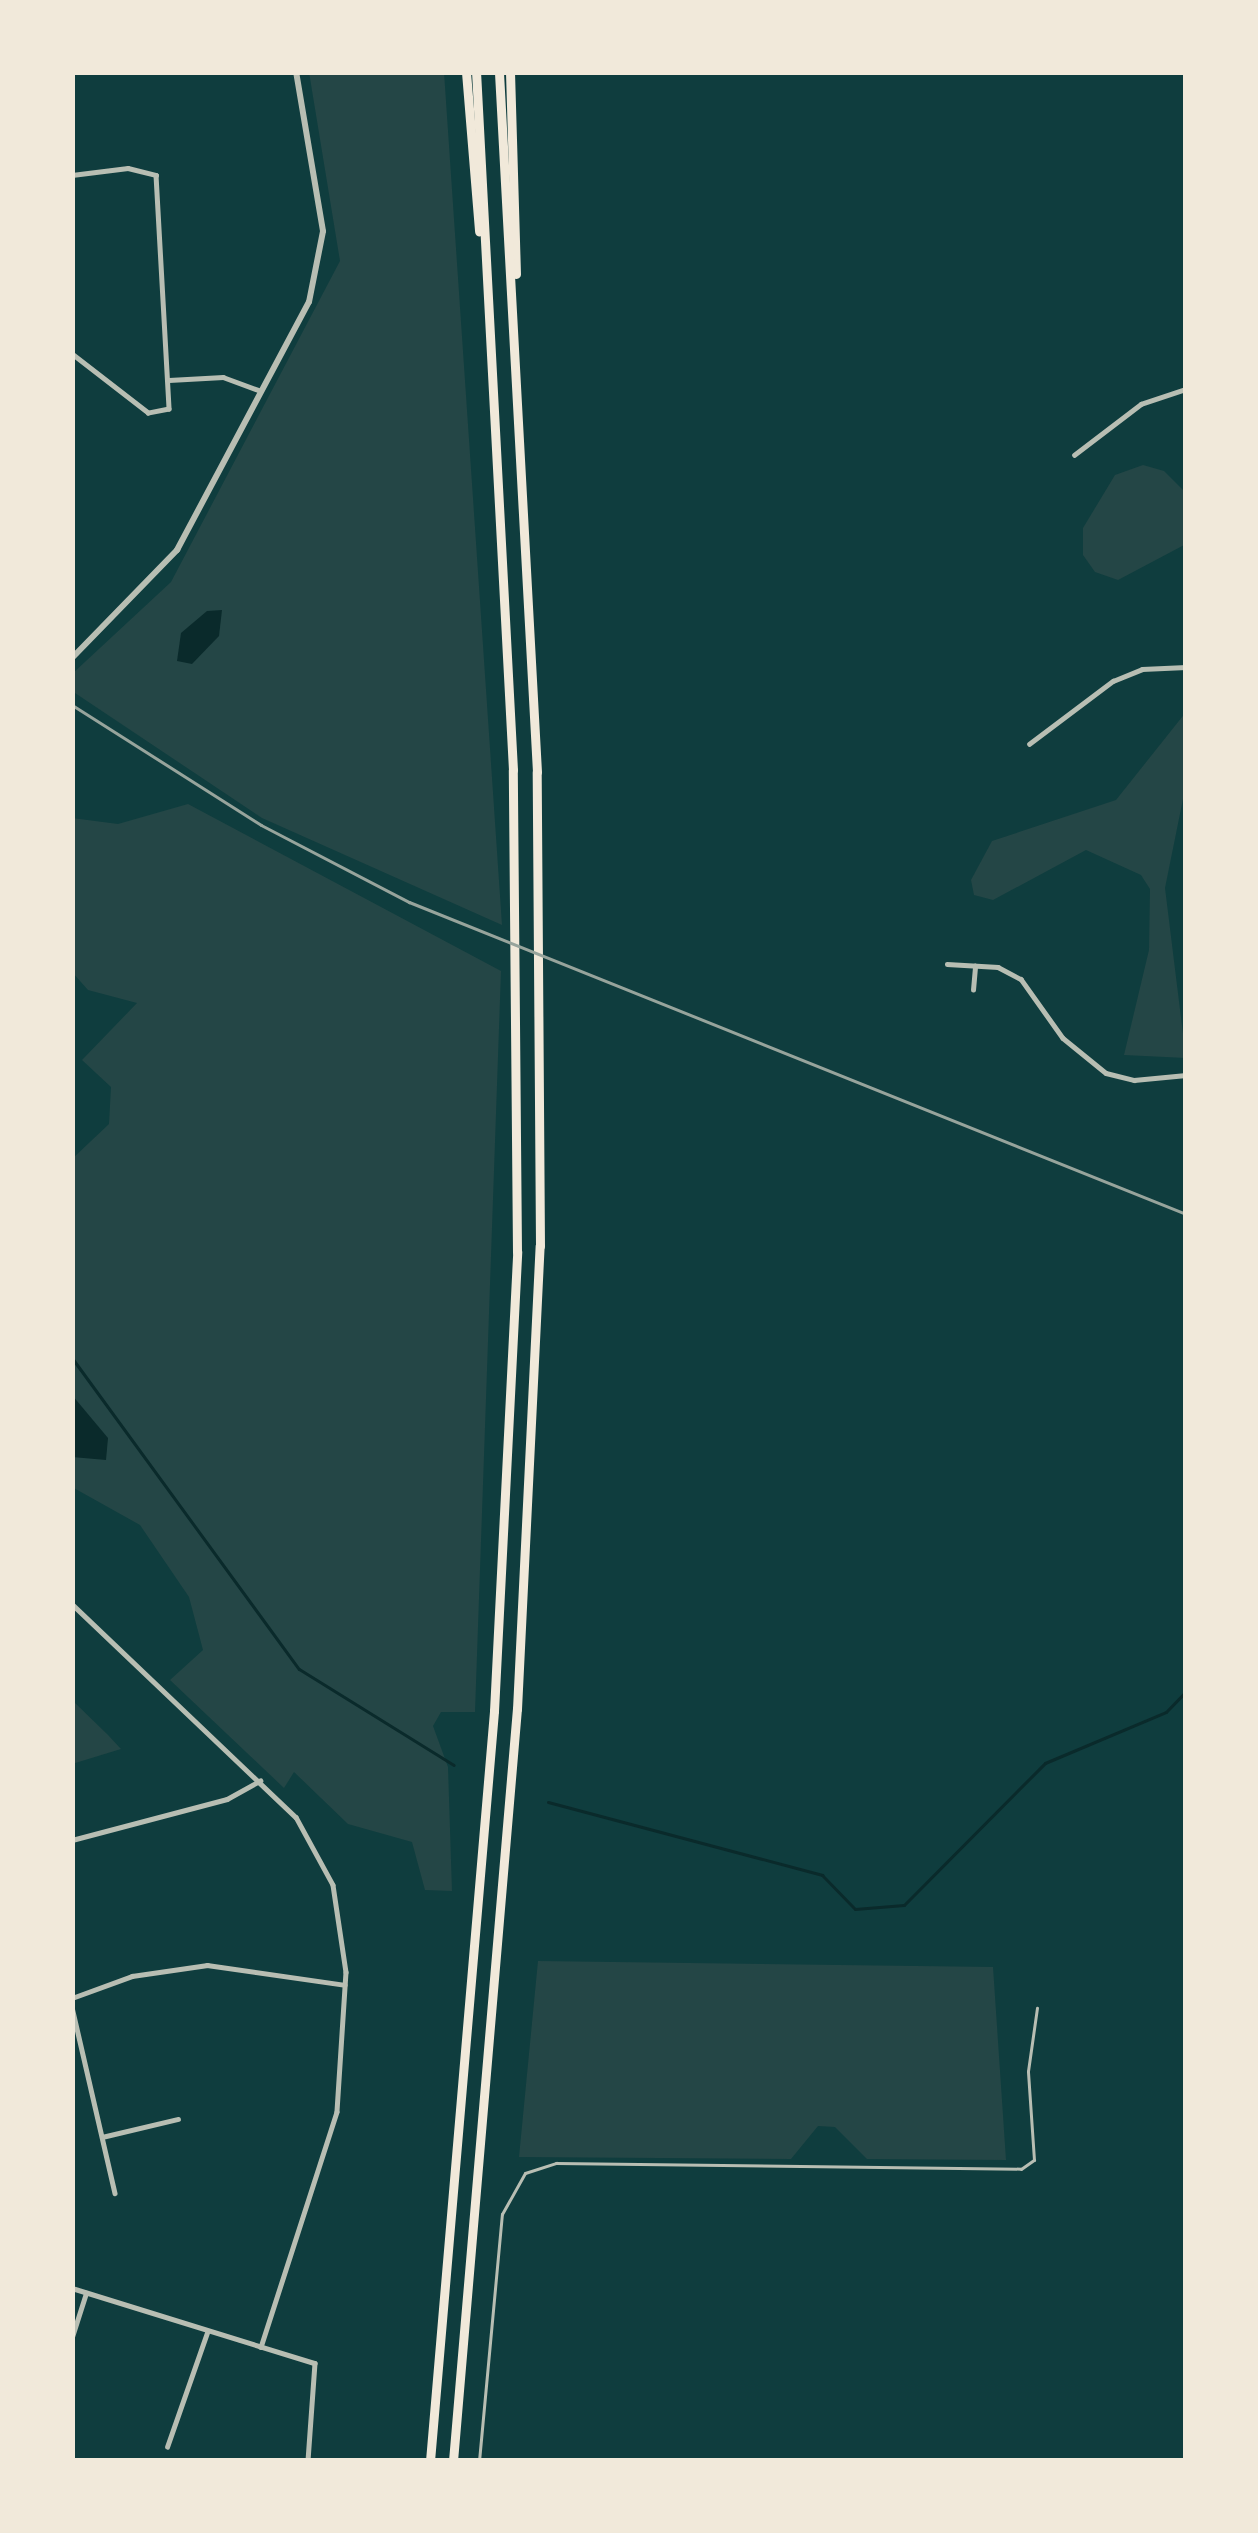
<!DOCTYPE html>
<style>
body{margin:0}
#map{position:relative;width:1258px;height:2533px;overflow:hidden;background:#0f3d3e;font-family:"Roboto Condensed",sans-serif}
div>[style]{position:absolute}
[style*='--x']{left:calc(var(--x)*1px);top:calc(var(--y)*1px);width:calc(var(--w)*1px);rotate:calc(var(--a)*1deg)}
.green>*{inset:0;background:#244646}
.water>*{inset:0;background:#0a2a2b}
.stream>*{height:3px;margin:-1.5px;padding:0 1.5px;transform-origin:1.5px;border-radius:1.5px;background:#0a2a2b}
.service>*{height:3px;margin:-1.5px;padding:0 1.5px;transform-origin:1.5px;border-radius:1.5px;background:#b8beb3}
.minor>*{height:4.5px;margin:-2.25px;padding:0 2.25px;transform-origin:2.25px;border-radius:2.25px;background:#b8beb3}
.tertiary>*{height:6px;margin:-3px;padding:0 3px;transform-origin:3px;border-radius:3px;background:#b8beb3}
.motorway>*{height:9px;margin:-4.5px;padding:0 4.5px;transform-origin:4.5px;border-radius:4.5px;background:#f1e9da}
.rail>*{height:3px;margin:-1.5px;padding:0 1.5px;transform-origin:1.5px;border-radius:1.5px;background:#97a49c}
span{translate:-50% -50%;white-space:nowrap;text-align:center;line-height:1.15;-webkit-text-stroke:12px #f1e9da;paint-order:stroke}
.frame{position:absolute;inset:0;border:75px solid #f1e9da;pointer-events:none}
</style>
<div id="map">
<div class="green">
<div style="clip-path:polygon(309px 72px,444px 72px,502px 925px,262px 818px,72px 691px,72px 674px,171px 582px,340px 261px)"></div>
<div style="clip-path:polygon(1143px 465px,1164px 471px,1186px 493px,1186px 544px,1118px 580px,1095px 572px,1083px 555px,1083px 528px,1115px 475px)"></div>
<div style="clip-path:polygon(1186px 712px,1186px 784px,1165px 888px,1186px 1058px,1124px 1055px,1149px 950px,1150px 889px,1141px 875px,1086px 850px,993px 900px,974px 895px,971px 880px,992px 841px,1116px 800px)"></div>
<div style="clip-path:polygon(188px 804px,501px 971px,475px 1712px,441px 1712px,433px 1726px,448px 1767px,452px 1891px,425px 1890px,412px 1842px,348px 1824px,294px 1772px,284px 1788px,170px 1680px,203px 1650px,189px 1597px,140px 1525px,72px 1487px,72px 1159px,109px 1124px,111px 1087px,82px 1060px,137px 1003px,88px 990px,72px 972px,72px 818px,118px 824px)"></div>
<div style="clip-path:polygon(72px 1700px,108px 1735px,121px 1749px,72px 1764px)"></div>
<div style="clip-path:polygon(538px 1961px,993px 1967px,1006px 2160px,867px 2159px,835px 2127px,818px 2126px,791px 2159px,519px 2157px)"></div>
</div>
<div class="water">
<div style="clip-path:polygon(222px 610px,219px 636px,192px 664px,177px 661px,181px 633px,207px 611px)"></div>
<div style="clip-path:polygon(72px 1395px,108px 1438px,106px 1460px,72px 1457px)"></div>
</div>
<div class="stream">
<div style="--x:72;--y:1358;--w:385;--a:53.9"></div>
<div style="--x:299;--y:1669;--w:182;--a:31.8"></div>
<div style="--x:548;--y:1802;--w:284;--a:14.9"></div>
<div style="--x:822;--y:1875;--w:47;--a:45.9"></div>
<div style="--x:855;--y:1909;--w:49;--a:-4.7"></div>
<div style="--x:904;--y:1905;--w:200;--a:-45.2"></div>
<div style="--x:1045;--y:1763;--w:131;--a:-22.9"></div>
<div style="--x:1166;--y:1712;--w:29;--a:-46"></div>
</div>
<div class="service">
<div style="--x:479;--y:2461;--w:248;--a:-84.7"></div>
<div style="--x:502;--y:2214;--w:47;--a:-60.7"></div>
<div style="--x:525;--y:2173;--w:33;--a:-18"></div>
<div style="--x:556;--y:2163;--w:465;--a:0.7"></div>
<div style="--x:1021;--y:2169;--w:16;--a:-35"></div>
<div style="--x:1034;--y:2160;--w:89;--a:-93.9"></div>
<div style="--x:1028;--y:2071;--w:64;--a:-81.9"></div>
</div>
<div class="minor">
<div style="--x:72;--y:175;--w:56;--a:-7.1"></div>
<div style="--x:128;--y:168;--w:29;--a:14"></div>
<div style="--x:156;--y:175;--w:234;--a:86.8"></div>
<div style="--x:169;--y:409;--w:21;--a:169"></div>
<div style="--x:148;--y:413;--w:96;--a:-142.2"></div>
<div style="--x:169;--y:380;--w:54;--a:-3.2"></div>
<div style="--x:223;--y:377;--w:40;--a:20.2"></div>
<div style="--x:1074;--y:455;--w:84;--a:-37.3"></div>
<div style="--x:1141;--y:404;--w:47;--a:-18.4"></div>
<div style="--x:1029;--y:744;--w:105;--a:-36.9"></div>
<div style="--x:1113;--y:681;--w:31;--a:-22"></div>
<div style="--x:1142;--y:669;--w:44;--a:-2.6"></div>
<div style="--x:947;--y:964;--w:51;--a:3.4"></div>
<div style="--x:998;--y:967;--w:26;--a:28"></div>
<div style="--x:1021;--y:979;--w:72;--a:54.6"></div>
<div style="--x:1063;--y:1038;--w:55;--a:39.1"></div>
<div style="--x:1106;--y:1073;--w:29;--a:14"></div>
<div style="--x:1134;--y:1080;--w:52;--a:-5.5"></div>
<div style="--x:973;--y:990;--w:24;--a:-85"></div>
<div style="--x:72;--y:1604;--w:309;--a:43.6"></div>
<div style="--x:296;--y:1817;--w:77;--a:61.4"></div>
<div style="--x:333;--y:1885;--w:88;--a:81.5"></div>
<div style="--x:346;--y:1972;--w:140;--a:93.7"></div>
<div style="--x:337;--y:2112;--w:247;--a:107.9"></div>
<div style="--x:72;--y:1840;--w:160;--a:-14.8"></div>
<div style="--x:227;--y:1799;--w:38;--a:-29"></div>
<div style="--x:72;--y:1998;--w:64;--a:-20.1"></div>
<div style="--x:132;--y:1976;--w:76;--a:-8.3"></div>
<div style="--x:207;--y:1965;--w:139;--a:8.2"></div>
<div style="--x:72;--y:2007;--w:191;--a:77"></div>
<div style="--x:102;--y:2137;--w:78;--a:-13.3"></div>
<div style="--x:72;--y:2288;--w:254;--a:17.2"></div>
<div style="--x:315;--y:2363;--w:98;--a:94.1"></div>
<div style="--x:72;--y:2337;--w:46;--a:-72.3"></div>
<div style="--x:167;--y:2447;--w:121;--a:-70.7"></div>
</div>
<div class="tertiary">
<div style="--x:72;--y:658;--w:151;--a:-45.8"></div>
<div style="--x:177;--y:550;--w:281;--a:-62"></div>
<div style="--x:309;--y:302;--w:72;--a:-78.8"></div>
<div style="--x:323;--y:231;--w:161;--a:-99.6"></div>
</div>
<div class="motorway">
<div style="--x:466;--y:72;--w:160;--a:85.3"></div>
<div style="--x:510;--y:72;--w:202;--a:88.3"></div>
<div style="--x:430;--y:2461;--w:753;--a:-85.12"></div>
<div style="--x:494;--y:1711;--w:460;--a:-87.1"></div>
<div style="--x:517;--y:1252;--w:482;--a:-90.5"></div>
<div style="--x:513;--y:770;--w:699;--a:-93.03"></div>
<div style="--x:453;--y:2461;--w:755;--a:-85.14"></div>
<div style="--x:517;--y:1709;--w:464;--a:-87.2"></div>
<div style="--x:540;--y:1246;--w:474;--a:-90.4"></div>
<div style="--x:537;--y:772;--w:701;--a:-93.11"></div>
</div>
<div class="rail">
<div style="--x:72;--y:705;--w:224;--a:32.4"></div>
<div style="--x:261;--y:825;--w:167;--a:27.5"></div>
<div style="--x:409;--y:902;--w:837;--a:21.88"></div>
</div>
<div class="frame"></div>
</div>
